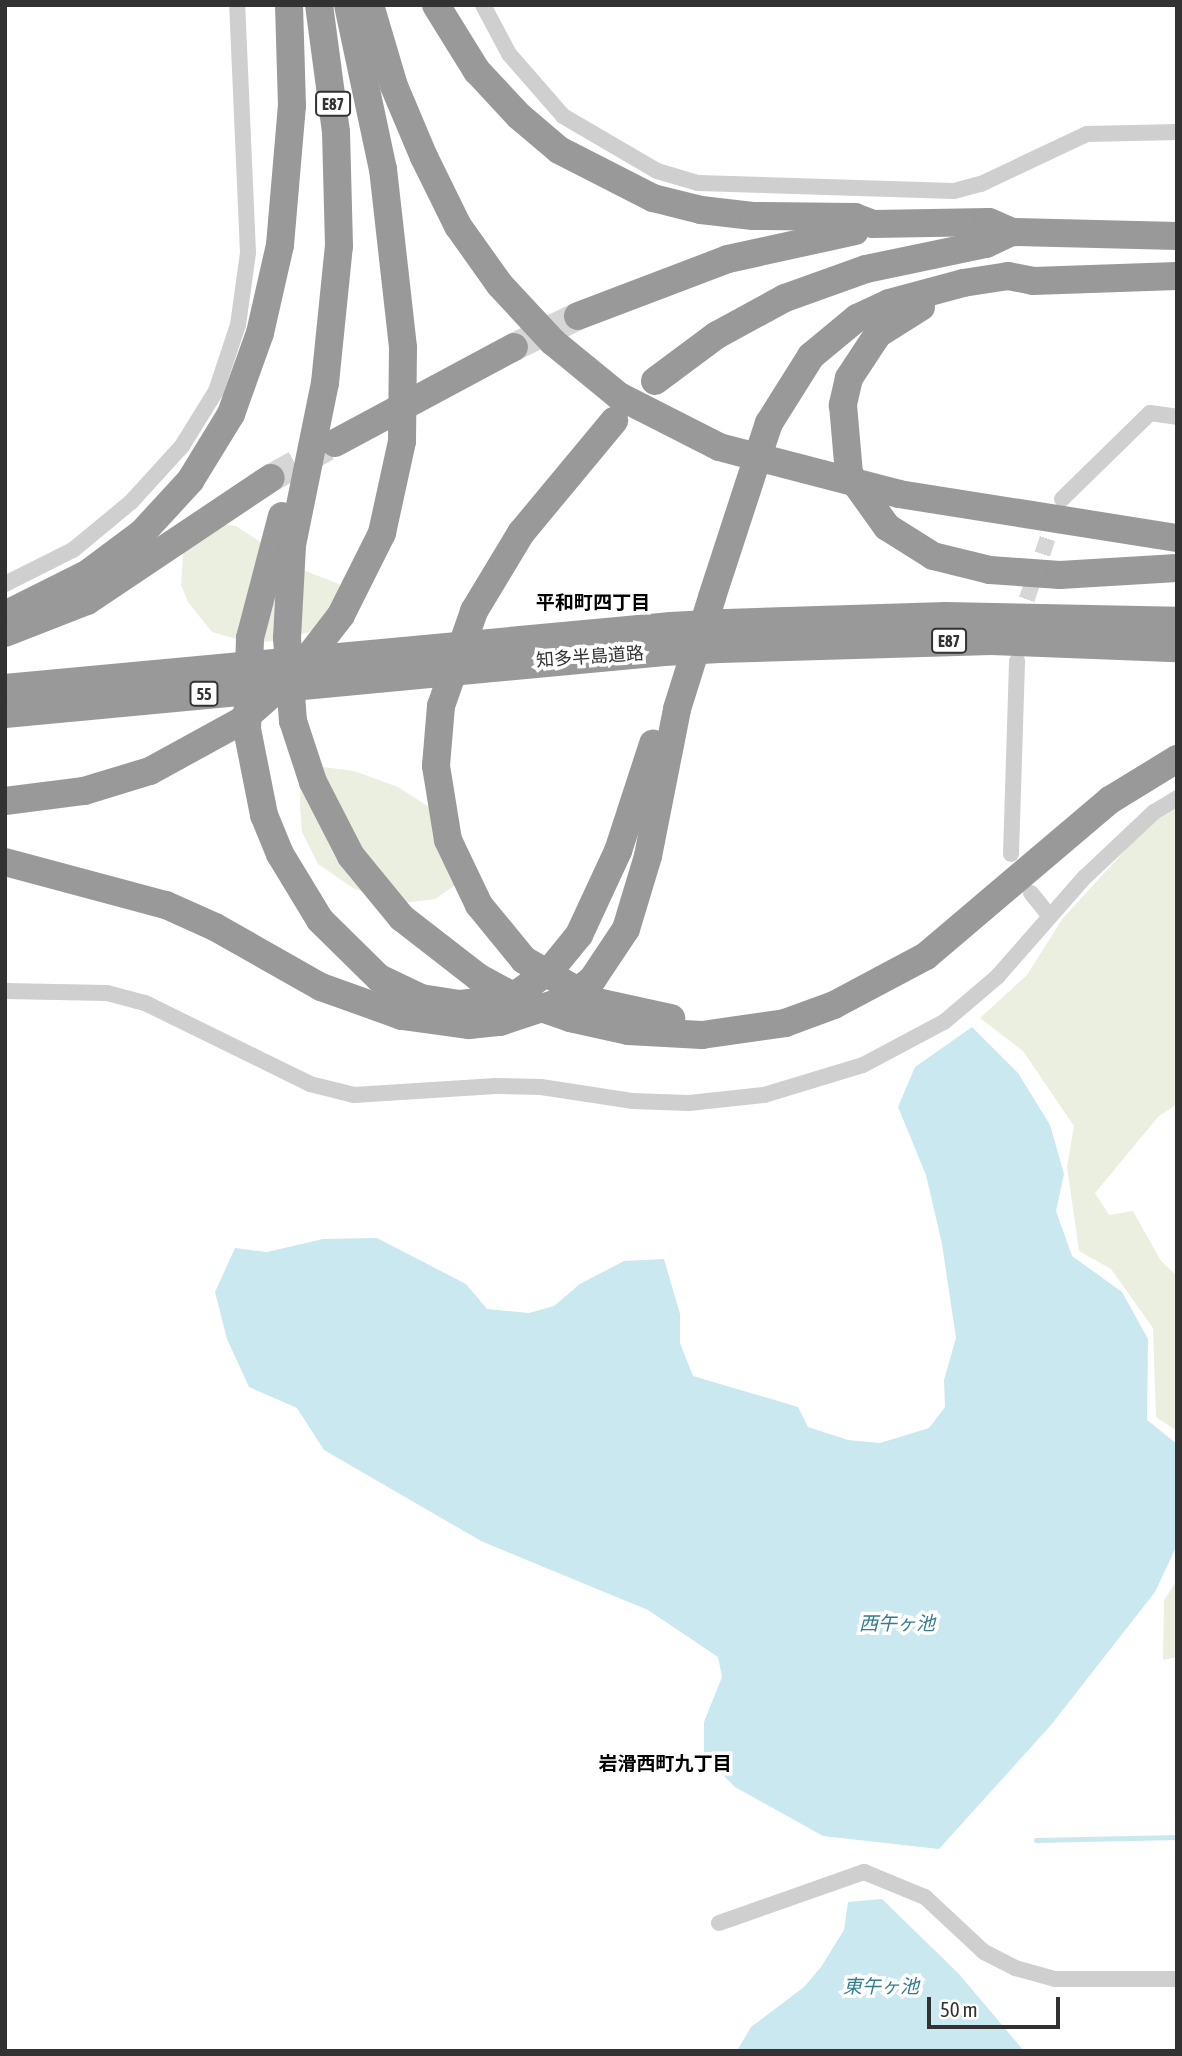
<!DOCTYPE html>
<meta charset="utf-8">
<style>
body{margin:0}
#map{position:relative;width:1182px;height:2056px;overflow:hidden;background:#fff;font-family:"Asap Condensed","Noto Sans JP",sans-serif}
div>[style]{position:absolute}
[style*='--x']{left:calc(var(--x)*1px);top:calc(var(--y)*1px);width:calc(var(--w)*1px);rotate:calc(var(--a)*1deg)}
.green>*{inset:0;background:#ebefdf}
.water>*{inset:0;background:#cae8f0}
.stream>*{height:5px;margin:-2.5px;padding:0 2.5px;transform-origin:2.5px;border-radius:2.5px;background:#cae8f0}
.street-tunnel>*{height:16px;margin-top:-8px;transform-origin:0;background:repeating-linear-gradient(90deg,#d6d6d6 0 16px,transparent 0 24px)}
.highway-tunnel>*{height:28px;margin-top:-14px;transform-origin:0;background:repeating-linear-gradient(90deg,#d6d6d6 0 28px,transparent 0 42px)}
.street>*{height:16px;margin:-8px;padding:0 8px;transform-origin:8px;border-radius:8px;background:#cfcfcf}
.highway>*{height:28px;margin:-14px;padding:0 14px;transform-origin:14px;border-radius:14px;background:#999}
.highway-bridge>*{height:28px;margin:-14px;padding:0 14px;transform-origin:14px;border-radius:14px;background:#999}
span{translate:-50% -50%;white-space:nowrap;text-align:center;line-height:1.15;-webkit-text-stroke:7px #fff;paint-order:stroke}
.shield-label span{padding:2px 5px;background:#fff;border:2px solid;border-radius:5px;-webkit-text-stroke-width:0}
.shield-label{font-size:16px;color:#323232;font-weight:700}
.street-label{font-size:18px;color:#323232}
.neighbourhood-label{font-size:19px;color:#000;font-weight:700}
.water-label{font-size:19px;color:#327c8f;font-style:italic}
.frame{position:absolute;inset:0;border:7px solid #323232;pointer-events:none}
.scale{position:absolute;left:927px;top:1997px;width:133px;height:32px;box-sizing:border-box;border:4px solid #323232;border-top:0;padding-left:9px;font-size:21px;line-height:24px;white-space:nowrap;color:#323232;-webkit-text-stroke:5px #fff;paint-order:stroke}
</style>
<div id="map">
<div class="green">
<div style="clip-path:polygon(210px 522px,236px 526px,303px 570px,339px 584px,347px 605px,336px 624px,282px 640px,251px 643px,212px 632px,188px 602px,181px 585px,184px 539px)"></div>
<div style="clip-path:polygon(323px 767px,354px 771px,398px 787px,435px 811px,454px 846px,454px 886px,435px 899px,396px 904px,353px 888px,318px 864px,302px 832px,300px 805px,301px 780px)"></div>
<div style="clip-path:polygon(1177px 804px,1177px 1104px,1158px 1117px,1095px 1193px,1109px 1215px,1133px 1211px,1161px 1261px,1177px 1276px,1177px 1431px,1156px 1417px,1153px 1328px,1111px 1269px,1079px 1251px,1067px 1167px,1074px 1126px,1023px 1051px,980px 1018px,1027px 975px,1063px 918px,1142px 832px)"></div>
<div style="clip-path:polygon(1177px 1580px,1177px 1657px,1163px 1660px,1164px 1600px)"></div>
</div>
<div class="water">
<div style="clip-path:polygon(972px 1027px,1018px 1073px,1050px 1125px,1064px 1174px,1056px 1211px,1072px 1256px,1122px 1292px,1148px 1339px,1147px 1420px,1177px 1444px,1177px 1545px,1155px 1592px,1051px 1725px,939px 1849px,823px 1836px,735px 1787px,704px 1756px,704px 1722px,722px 1677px,718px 1657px,648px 1610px,481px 1541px,324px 1450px,297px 1408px,249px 1387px,227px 1339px,215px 1292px,235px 1248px,267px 1252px,323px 1239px,377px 1238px,466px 1284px,487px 1309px,529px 1313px,554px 1306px,580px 1284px,624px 1261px,664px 1259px,680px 1314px,680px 1343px,693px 1376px,798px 1407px,808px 1427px,848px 1440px,880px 1443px,929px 1428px,945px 1407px,944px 1380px,956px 1338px,942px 1244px,926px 1175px,898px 1107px,915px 1067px)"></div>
<div style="clip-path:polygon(882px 1899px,959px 1974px,1024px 2051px,737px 2051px,751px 2027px,804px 1987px,821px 1967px,844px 1930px,848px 1902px)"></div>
</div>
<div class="stream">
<div style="--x:1036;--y:1840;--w:141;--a:-1.2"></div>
</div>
<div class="street-tunnel">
<div style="--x:1019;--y:622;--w:114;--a:-71.1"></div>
</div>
<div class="highway-tunnel">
<div style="--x:514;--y:347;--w:71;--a:-25.8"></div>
<div style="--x:271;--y:478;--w:64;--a:-29"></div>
</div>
<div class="street">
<div style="--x:483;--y:5;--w:55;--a:62"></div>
<div style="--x:509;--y:54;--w:82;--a:48.9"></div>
<div style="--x:563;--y:116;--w:109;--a:30.3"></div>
<div style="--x:657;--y:171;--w:43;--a:16.3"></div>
<div style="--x:698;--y:183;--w:256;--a:1.8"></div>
<div style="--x:954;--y:191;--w:28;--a:-15"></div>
<div style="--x:981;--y:184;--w:117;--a:-25.3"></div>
<div style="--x:1087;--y:134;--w:90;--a:-1.3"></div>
<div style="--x:1062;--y:499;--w:123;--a:-44.3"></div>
<div style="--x:1150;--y:413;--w:27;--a:8"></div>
<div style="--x:5;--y:584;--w:76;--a:-26.6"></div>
<div style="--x:73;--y:550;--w:75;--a:-39.6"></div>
<div style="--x:131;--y:502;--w:76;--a:-47.7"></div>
<div style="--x:182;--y:446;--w:65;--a:-58.3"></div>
<div style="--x:216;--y:391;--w:70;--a:-71.6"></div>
<div style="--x:238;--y:325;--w:73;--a:-82.1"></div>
<div style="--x:248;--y:253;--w:248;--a:-92.5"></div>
<div style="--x:1011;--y:854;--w:193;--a:-88.2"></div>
<div style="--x:1031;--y:893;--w:28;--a:51"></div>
<div style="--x:5;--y:991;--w:102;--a:1.1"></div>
<div style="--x:107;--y:993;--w:39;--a:15"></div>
<div style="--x:145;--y:1003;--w:184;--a:26.1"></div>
<div style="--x:310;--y:1084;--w:45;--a:14"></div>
<div style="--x:354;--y:1095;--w:142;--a:-3.6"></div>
<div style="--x:496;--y:1086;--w:45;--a:1.3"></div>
<div style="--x:541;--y:1087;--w:92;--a:8.7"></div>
<div style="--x:632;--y:1101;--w:57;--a:2"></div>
<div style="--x:689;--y:1103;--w:75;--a:-6.1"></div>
<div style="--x:764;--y:1095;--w:103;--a:-16.9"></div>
<div style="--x:863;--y:1065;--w:92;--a:-28"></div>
<div style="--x:944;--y:1022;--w:70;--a:-40.3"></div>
<div style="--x:997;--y:977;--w:133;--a:-48.7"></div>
<div style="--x:1085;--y:877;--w:95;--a:-43.3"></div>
<div style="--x:1154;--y:812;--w:27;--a:-31"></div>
<div style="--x:719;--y:1923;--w:154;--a:-19.4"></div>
<div style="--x:864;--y:1872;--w:66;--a:22.3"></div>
<div style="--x:925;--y:1897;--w:81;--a:43"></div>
<div style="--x:984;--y:1952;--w:35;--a:27"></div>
<div style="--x:1015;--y:1968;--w:41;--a:15.4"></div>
<div style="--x:1055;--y:1979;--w:122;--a:0"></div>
</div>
<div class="highway">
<div style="--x:348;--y:5;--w:168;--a:78"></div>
<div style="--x:383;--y:169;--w:180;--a:83.6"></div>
<div style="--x:370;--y:5;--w:84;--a:73.5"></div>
<div style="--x:394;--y:86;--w:77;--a:67.1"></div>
<div style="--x:424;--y:157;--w:77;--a:63.8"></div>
<div style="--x:458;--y:226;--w:72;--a:54.6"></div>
<div style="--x:500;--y:285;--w:78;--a:47.1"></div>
<div style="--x:553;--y:342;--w:85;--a:39.3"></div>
<div style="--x:619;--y:396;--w:112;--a:27"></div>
<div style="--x:436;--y:5;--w:78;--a:58.2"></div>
<div style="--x:477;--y:71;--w:62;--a:47"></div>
<div style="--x:519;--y:116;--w:52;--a:40.4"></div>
<div style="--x:559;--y:150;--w:106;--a:27.1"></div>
<div style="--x:653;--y:198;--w:49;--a:14"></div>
<div style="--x:701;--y:210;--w:52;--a:6.6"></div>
<div style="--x:753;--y:216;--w:102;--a:0.6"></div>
<div style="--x:855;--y:217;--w:19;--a:21"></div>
<div style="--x:873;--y:224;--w:116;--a:-1"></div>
<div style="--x:989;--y:222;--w:25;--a:23"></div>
<div style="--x:1012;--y:232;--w:165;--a:1.4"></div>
<div style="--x:921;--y:307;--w:51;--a:147.9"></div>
<div style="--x:878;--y:334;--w:53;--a:123.4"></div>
<div style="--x:849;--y:378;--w:28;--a:103"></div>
<div style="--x:843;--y:405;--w:69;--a:85"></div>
<div style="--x:849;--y:474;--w:65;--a:54.4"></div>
<div style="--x:887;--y:527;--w:54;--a:32.2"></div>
<div style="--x:933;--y:556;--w:59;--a:13.8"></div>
<div style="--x:990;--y:570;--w:70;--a:4.1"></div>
<div style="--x:1060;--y:575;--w:117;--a:-3.4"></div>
<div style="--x:578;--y:316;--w:160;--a:-20.8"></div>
<div style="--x:728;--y:259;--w:130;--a:-12.4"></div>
<div style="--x:655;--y:381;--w:77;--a:-36.6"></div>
<div style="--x:717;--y:335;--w:77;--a:-28.6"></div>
<div style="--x:785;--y:298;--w:86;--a:-19.7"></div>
<div style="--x:866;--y:269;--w:123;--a:-11.8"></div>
<div style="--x:986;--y:244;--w:29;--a:-25"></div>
<div style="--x:335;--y:443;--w:203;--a:-28.2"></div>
<div style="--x:899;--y:494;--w:281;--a:9"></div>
<div style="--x:474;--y:611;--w:91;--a:-58.9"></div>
<div style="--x:521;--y:533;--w:146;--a:-50.3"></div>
<div style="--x:5;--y:615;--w:92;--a:-26.6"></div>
<div style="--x:87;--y:574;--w:69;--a:-36.7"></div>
<div style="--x:142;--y:533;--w:71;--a:-47.3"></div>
<div style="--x:190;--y:481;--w:79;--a:-58.5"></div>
<div style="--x:231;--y:414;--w:86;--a:-70.3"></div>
<div style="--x:260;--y:333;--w:90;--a:-77.2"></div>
<div style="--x:280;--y:245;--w:140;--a:-85.1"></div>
<div style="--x:292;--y:106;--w:101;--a:-91.7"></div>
<div style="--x:726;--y:623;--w:220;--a:-1.8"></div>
<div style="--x:946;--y:616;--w:231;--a:1.2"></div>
<div style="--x:5;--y:633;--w:88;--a:-21.3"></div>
<div style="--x:87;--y:601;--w:221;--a:-33.8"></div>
<div style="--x:250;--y:638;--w:126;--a:-75.3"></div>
<div style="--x:287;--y:638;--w:93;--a:-86.9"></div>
<div style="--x:292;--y:545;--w:165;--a:-78.5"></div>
<div style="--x:325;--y:383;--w:138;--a:-84.2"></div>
<div style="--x:339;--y:246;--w:114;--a:-91.5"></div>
<div style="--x:336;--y:132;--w:128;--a:-97.6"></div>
<div style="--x:720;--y:649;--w:271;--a:-1.7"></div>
<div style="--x:991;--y:641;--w:186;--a:2.2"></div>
<div style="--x:5;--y:688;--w:669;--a:-5.32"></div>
<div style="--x:441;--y:706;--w:60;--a:94.8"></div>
<div style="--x:436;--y:766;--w:75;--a:80.8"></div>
<div style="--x:448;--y:840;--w:72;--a:64.5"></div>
<div style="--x:479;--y:905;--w:71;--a:50.7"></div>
<div style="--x:5;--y:714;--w:662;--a:-5.37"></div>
<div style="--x:293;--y:721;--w:64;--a:71.8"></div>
<div style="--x:313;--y:782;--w:83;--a:62.8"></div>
<div style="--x:351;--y:856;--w:80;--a:50.6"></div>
<div style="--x:402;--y:918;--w:96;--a:37.8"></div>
<div style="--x:247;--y:729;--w:88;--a:78.8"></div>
<div style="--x:264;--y:815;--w:42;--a:67.7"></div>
<div style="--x:280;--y:854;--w:77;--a:58.8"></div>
<div style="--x:320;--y:920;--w:83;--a:44.5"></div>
<div style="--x:379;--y:978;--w:47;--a:25.5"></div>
<div style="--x:421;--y:998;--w:39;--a:9"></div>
<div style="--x:460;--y:1004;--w:38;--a:-6"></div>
<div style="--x:498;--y:1000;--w:23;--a:-20"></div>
<div style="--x:520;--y:992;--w:40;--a:-37"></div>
<div style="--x:552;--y:968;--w:43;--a:-50.7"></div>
<div style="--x:579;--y:935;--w:93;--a:-65.1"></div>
<div style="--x:618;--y:851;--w:113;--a:-71.9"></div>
<div style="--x:5;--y:862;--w:167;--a:15"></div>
<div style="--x:166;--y:905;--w:54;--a:24.2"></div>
<div style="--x:215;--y:927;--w:122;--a:29.5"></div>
<div style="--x:321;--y:987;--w:86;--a:19.7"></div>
<div style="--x:402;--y:1016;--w:68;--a:7.7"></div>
<div style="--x:469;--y:1025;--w:31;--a:-6"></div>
<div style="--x:500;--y:1022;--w:70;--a:-18.4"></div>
<div style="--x:566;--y:1000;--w:33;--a:-38"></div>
<div style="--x:592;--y:980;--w:61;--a:-56.3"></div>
<div style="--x:626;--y:929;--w:76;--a:-73.2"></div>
<div style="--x:648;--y:856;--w:150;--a:-78.8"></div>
<div style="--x:677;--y:709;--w:117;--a:-72.6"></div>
<div style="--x:712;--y:597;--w:183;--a:-71.9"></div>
<div style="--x:769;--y:423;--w:79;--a:-57.9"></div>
<div style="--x:811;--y:356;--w:60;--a:-39.6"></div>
<div style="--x:857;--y:318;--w:35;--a:-25"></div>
<div style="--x:889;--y:303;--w:77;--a:-15.1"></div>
<div style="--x:963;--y:283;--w:46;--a:-8.8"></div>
<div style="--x:1008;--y:276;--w:25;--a:11"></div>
<div style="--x:1033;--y:281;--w:144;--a:-2"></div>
<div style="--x:597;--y:1002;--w:76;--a:12.2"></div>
<div style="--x:570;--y:1018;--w:59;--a:12.6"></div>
<div style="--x:628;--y:1031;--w:74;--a:3.1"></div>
<div style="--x:702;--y:1035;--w:84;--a:-8.2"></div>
<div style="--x:785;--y:1023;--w:52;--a:-20.2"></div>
<div style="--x:834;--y:1005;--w:104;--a:-28"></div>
<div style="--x:926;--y:956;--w:241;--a:-40.3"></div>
<div style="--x:1110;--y:800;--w:79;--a:-31.5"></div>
</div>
<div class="highway-bridge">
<div style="--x:719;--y:447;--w:186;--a:14.6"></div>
<div style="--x:671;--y:626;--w:55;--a:-3.1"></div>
<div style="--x:287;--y:638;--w:83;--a:85.9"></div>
<div style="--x:664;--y:652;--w:56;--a:-3.1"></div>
<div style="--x:441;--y:706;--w:101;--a:-70.8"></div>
<div style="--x:247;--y:729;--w:91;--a:-88.1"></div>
<div style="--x:5;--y:801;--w:80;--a:-7.2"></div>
<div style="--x:84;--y:791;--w:69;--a:-16.9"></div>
<div style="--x:150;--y:771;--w:104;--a:-28.8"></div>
<div style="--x:241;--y:721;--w:76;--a:-41.3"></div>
<div style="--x:298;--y:671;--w:71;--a:-52.5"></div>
<div style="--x:341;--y:615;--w:92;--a:-63.4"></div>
<div style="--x:382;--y:533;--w:94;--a:-77.7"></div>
<div style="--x:402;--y:441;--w:93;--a:-89.4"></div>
<div style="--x:524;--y:960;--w:84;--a:29.9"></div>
<div style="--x:478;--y:977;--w:52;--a:28.5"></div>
<div style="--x:524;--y:1002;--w:49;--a:19.2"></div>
</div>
<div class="shield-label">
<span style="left:333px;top:104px">E87</span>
<span style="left:949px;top:641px">E87</span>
<span style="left:204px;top:694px">55</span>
</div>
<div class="street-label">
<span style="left:590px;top:657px;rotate:-4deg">知多半島道路</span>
</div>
<div class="neighbourhood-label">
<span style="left:593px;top:603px">平和町四丁目</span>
<span style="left:665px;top:1764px">岩滑西町九丁目</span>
</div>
<div class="water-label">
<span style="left:897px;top:1624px">西午ヶ池</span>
<span style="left:881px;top:1987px">東午ヶ池</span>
</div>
<div class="frame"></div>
<div class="scale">50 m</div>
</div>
